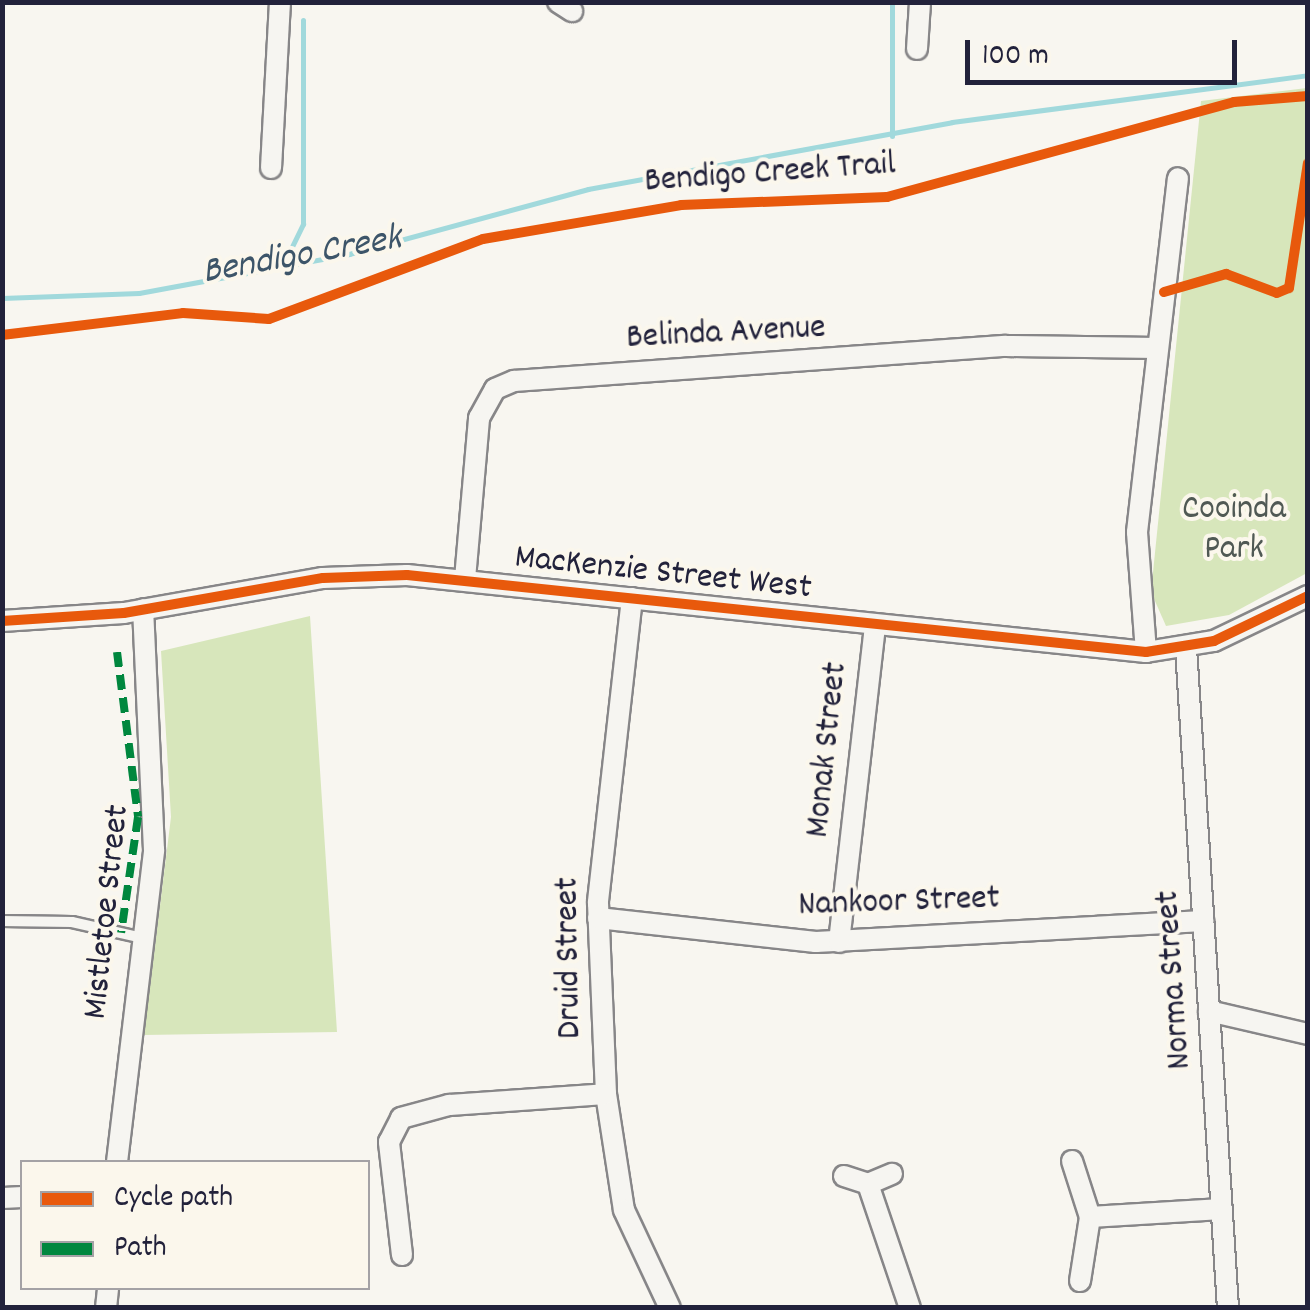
<!DOCTYPE html>
<style>
body{margin:0}
#map{position:relative;width:1310px;height:1310px;overflow:hidden;background:#f8f6f0;font-family:Dekko,sans-serif}
div>[style]{position:absolute}
[style*='--x']{left:calc(var(--x)*1px);top:calc(var(--y)*1px);width:calc(var(--w)*1px);rotate:calc(var(--a)*1deg)}
.green>*{inset:0;background:#d7e6bb}
.stream>*{height:5px;margin:-2.5px;padding:0 2.5px;transform-origin:2.5px;border-radius:2.5px;background:#a1d9dc}
.roads{filter:drop-shadow(2px 0 #878688) drop-shadow(-2px 0 #878688) drop-shadow(0 2px #878688) drop-shadow(0 -2px #878688)}
.service>*{height:10px;margin:-5px;padding:0 5px;transform-origin:5px;border-radius:5px;background:#f6f5f1}
.minor>*{height:20px;margin:-10px;padding:0 10px;transform-origin:10px;border-radius:10px;background:#f6f5f1}
.quiet>*{height:8px;margin-top:-4px;transform-origin:0;background:repeating-linear-gradient(90deg,#00873e 0 15px,transparent 0 23px)}
.cycleway>*{height:10px;margin:-5px;padding:0 5px;transform-origin:5px;border-radius:5px;background:#e8590c}
span{translate:-50% -50%;white-space:nowrap;text-align:center;line-height:1.15;-webkit-text-stroke:8px #fbf7ec;paint-order:stroke}
.street-label{font-size:35px;color:#22223b}
.park-label{font-size:35px;color:#505954}
.water-label{font-size:38px;color:#3d5569;font-style:italic}
.frame{position:absolute;inset:0;border:5px solid #22223b;pointer-events:none}
.legend{position:absolute;left:20px;top:1160px;width:350px;height:130px;box-sizing:border-box;background:#fbf7ec;border:2px solid #a4a2a5;margin:0;padding:12px 18px;list-style:none;font-size:30px;color:#22223b}
.legend li{display:flex;align-items:center;gap:20px;height:50px}
.legend b{width:50px;border:2px solid #a4a2a5}
.scale{position:absolute;left:965px;top:40px;width:272px;height:45px;box-sizing:border-box;border:5px solid #22223b;border-top:0;padding-left:12px;font-size:30px;line-height:35px;white-space:nowrap;color:#22223b;-webkit-text-stroke:8px #fbf7ec;paint-order:stroke}
</style>
<div id="map">
<div class="green">
<div style="clip-path:polygon(1307px 88px,1307px 573px,1229px 615px,1166px 626px,1151px 592px,1201px 101px)"></div>
<div style="clip-path:polygon(310px 616px,337px 1032px,144px 1035px,171px 817px,161px 651px)"></div>
</div>
<div class="stream">
<div style="--x:892;--y:136;--w:134;--a:-90"></div>
<div style="--x:283;--y:265;--w:46;--a:-64"></div>
<div style="--x:303;--y:224;--w:204;--a:-90"></div>
<div style="--x:2;--y:298;--w:137;--a:-2.1"></div>
<div style="--x:139;--y:293;--w:214;--a:-10.5"></div>
<div style="--x:349;--y:254;--w:248;--a:-15.2"></div>
<div style="--x:588;--y:189;--w:370;--a:-10.4"></div>
<div style="--x:952;--y:122;--w:359;--a:-7.5"></div>
</div>
<div class="roads">
<div class="service">
<div style="--x:2;--y:921;--w:70;--a:0.8"></div>
<div style="--x:72;--y:922;--w:73;--a:12.7"></div>
</div>
<div class="minor">
<div style="--x:558;--y:2;--w:17;--a:33"></div>
<div style="--x:917;--y:49;--w:47;--a:-86.3"></div>
<div style="--x:271;--y:168;--w:166;--a:-86.9"></div>
<div style="--x:465;--y:579;--w:162;--a:-85"></div>
<div style="--x:479;--y:418;--w:33;--a:-61"></div>
<div style="--x:495;--y:389;--w:21;--a:-23"></div>
<div style="--x:514;--y:381;--w:493;--a:-4.1"></div>
<div style="--x:1006;--y:346;--w:151;--a:0.8"></div>
<div style="--x:632;--y:598;--w:307;--a:96.4"></div>
<div style="--x:598;--y:903;--w:191;--a:87.6"></div>
<div style="--x:606;--y:1094;--w:117;--a:81.2"></div>
<div style="--x:624;--y:1210;--w:108;--a:64.9"></div>
<div style="--x:2;--y:621;--w:122;--a:-3.8"></div>
<div style="--x:124;--y:613;--w:202;--a:-10"></div>
<div style="--x:323;--y:578;--w:84;--a:-2"></div>
<div style="--x:407;--y:575;--w:743;--a:5.95"></div>
<div style="--x:1146;--y:652;--w:69;--a:-9.2"></div>
<div style="--x:1214;--y:641;--w:104;--a:-25.6"></div>
<div style="--x:1186;--y:648;--w:661;--a:86.36"></div>
<div style="--x:1146;--y:652;--w:120;--a:-94.3"></div>
<div style="--x:1137;--y:532;--w:356;--a:-83.4"></div>
<div style="--x:598;--y:918;--w:219;--a:6.3"></div>
<div style="--x:816;--y:942;--w:388;--a:-3.1"></div>
<div style="--x:839;--y:942;--w:319;--a:-83.5"></div>
<div style="--x:1209;--y:1011;--w:102;--a:13.1"></div>
<div style="--x:1072;--y:1161;--w:59;--a:72.2"></div>
<div style="--x:1090;--y:1217;--w:132;--a:-3.5"></div>
<div style="--x:117;--y:1162;--w:314;--a:-83.2"></div>
<div style="--x:154;--y:850;--w:241;--a:-92.6"></div>
<div style="--x:844;--y:1176;--w:25;--a:18"></div>
<div style="--x:868;--y:1184;--w:26;--a:-23"></div>
<div style="--x:868;--y:1184;--w:131;--a:71.3"></div>
<div style="--x:2;--y:1198;--w:20;--a:-3"></div>
<div style="--x:402;--y:1255;--w:114;--a:-96.6"></div>
<div style="--x:389;--y:1142;--w:27;--a:-63"></div>
<div style="--x:401;--y:1118;--w:50;--a:-15.2"></div>
<div style="--x:449;--y:1105;--w:157;--a:-4"></div>
<div style="--x:1080;--y:1281;--w:65;--a:-81.1"></div>
<div style="--x:106;--y:1308;--w:20;--a:-84"></div>
</div>
</div>
<div class="quiet">
<div style="--x:117;--y:652;--w:166;--a:82.7"></div>
<div style="--x:138;--y:817;--w:117;--a:98.3"></div>
</div>
<div class="cycleway">
<div style="--x:1164;--y:292;--w:65;--a:-16.2"></div>
<div style="--x:1226;--y:274;--w:54;--a:20.4"></div>
<div style="--x:1277;--y:293;--w:13;--a:-23"></div>
<div style="--x:1289;--y:288;--w:126;--a:-81.4"></div>
<div style="--x:2;--y:335;--w:182;--a:-6.9"></div>
<div style="--x:183;--y:313;--w:86;--a:4"></div>
<div style="--x:269;--y:319;--w:228;--a:-20.5"></div>
<div style="--x:483;--y:239;--w:201;--a:-9.7"></div>
<div style="--x:681;--y:205;--w:206;--a:-2.2"></div>
<div style="--x:887;--y:197;--w:360;--a:-15.3"></div>
<div style="--x:1234;--y:102;--w:74;--a:-4.6"></div>
<div style="--x:2;--y:621;--w:122;--a:-3.8"></div>
<div style="--x:124;--y:613;--w:202;--a:-10"></div>
<div style="--x:323;--y:578;--w:84;--a:-2"></div>
<div style="--x:407;--y:575;--w:743;--a:5.95"></div>
<div style="--x:1146;--y:652;--w:69;--a:-9.2"></div>
<div style="--x:1214;--y:641;--w:104;--a:-25.6"></div>
</div>
<div class="street-label">
<span style="left:770px;top:174px;rotate:-4deg">Bendigo Creek Trail</span>
<span style="left:726px;top:334px;rotate:-3deg">Belinda Avenue</span>
<span style="left:663px;top:574px;rotate:6deg">MacKenzie Street West</span>
<span style="left:828px;top:750px;rotate:-84deg">Monak Street</span>
<span style="left:899px;top:903px;rotate:-2deg">Nankoor Street</span>
<span style="left:108px;top:912px;rotate:-84deg">Mistletoe Street</span>
<span style="left:570px;top:958px;rotate:-91deg">Druid Street</span>
<span style="left:1175px;top:980px;rotate:-94deg">Norma Street</span>
</div>
<div class="park-label">
<span style="left:1234px;top:530px">Cooinda<br>Park</span>
</div>
<div class="water-label">
<span style="left:302px;top:257px;rotate:-10deg">Bendigo Creek</span>
</div>
<div class="frame"></div>
<ul class="legend">
<li><b style="height:12px;background:#e8590c"></b>Cycle path</li>
<li><b style="height:12px;background:#00873e"></b>Path</li>
</ul>
<div class="scale">100 m</div>
</div>
